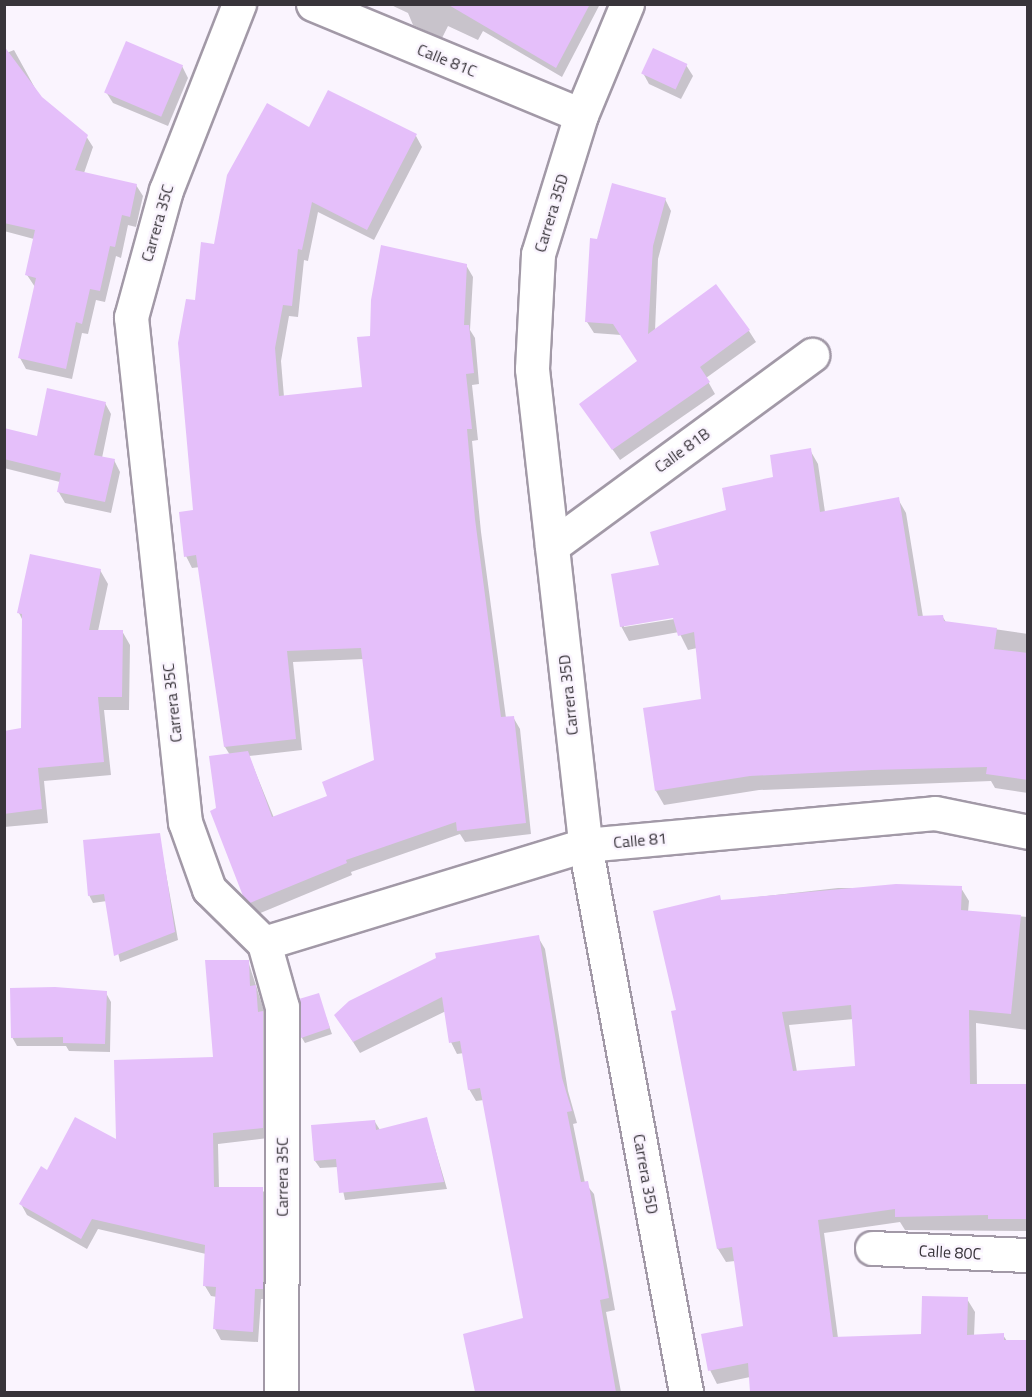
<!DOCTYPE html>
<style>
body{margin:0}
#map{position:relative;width:1032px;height:1397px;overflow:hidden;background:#faf4fe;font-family:"Titillium Web",sans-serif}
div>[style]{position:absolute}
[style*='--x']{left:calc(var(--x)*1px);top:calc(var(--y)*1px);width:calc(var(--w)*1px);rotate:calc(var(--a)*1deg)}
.shadow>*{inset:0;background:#0003}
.building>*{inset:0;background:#e5bffa;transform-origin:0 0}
.roads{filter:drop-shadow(2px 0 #a299a7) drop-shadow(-2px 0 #a299a7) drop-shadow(0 2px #a299a7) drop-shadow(0 -2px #a299a7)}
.minor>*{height:33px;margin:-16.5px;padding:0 16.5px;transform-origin:16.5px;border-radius:16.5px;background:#fff}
span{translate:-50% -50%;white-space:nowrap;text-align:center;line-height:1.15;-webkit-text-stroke:5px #faf4fe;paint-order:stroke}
.street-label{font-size:16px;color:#38343a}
.frame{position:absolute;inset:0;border:6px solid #38343a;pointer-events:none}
</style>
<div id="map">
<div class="shadow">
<div style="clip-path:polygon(389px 4px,600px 4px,562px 77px,483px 31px,478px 40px,448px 26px,442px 38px,413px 25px,408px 13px)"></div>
<div style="clip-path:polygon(14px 50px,41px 99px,86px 136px,93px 147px,84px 173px,136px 185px,143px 196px,136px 227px,128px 225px,121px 258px,116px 256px,105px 302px,96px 300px,88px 334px,82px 333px,72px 379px,26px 369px,20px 358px,35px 287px,27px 275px,34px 239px,4px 231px,4px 54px)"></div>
<div style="clip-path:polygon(686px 65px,693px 76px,681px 99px,649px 84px,643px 73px)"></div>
<div style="clip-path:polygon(182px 66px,188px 78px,168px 126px,113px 103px,106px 92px)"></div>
<div style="clip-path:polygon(evenodd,310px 129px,416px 136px,422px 147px,374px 240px,318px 212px,308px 261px,304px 260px,298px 317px,289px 316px,281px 361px,284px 397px,363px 388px,372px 337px,466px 265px,473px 277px,470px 330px,475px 338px,479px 384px,472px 385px,478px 440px,472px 441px,481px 532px,506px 718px,513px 717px,520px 729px,531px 834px,465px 842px,460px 834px,351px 872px,352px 875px,258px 914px,244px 895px,218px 809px,230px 755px,225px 747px,200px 567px,192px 568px,186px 556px,194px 511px,196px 302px,215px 245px,310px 129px,364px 659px,375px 761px,329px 796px,274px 818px,249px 756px,302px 750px,293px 662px,364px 659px)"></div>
<div style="clip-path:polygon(665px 199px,671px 211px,658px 259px,655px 331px,749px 331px,756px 342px,706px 378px,715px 394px,620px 460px,581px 405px,639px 362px,621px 335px,594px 333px,587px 322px,598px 240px)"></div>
<div style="clip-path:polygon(105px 403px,111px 414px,102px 458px,114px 460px,120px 472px,111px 513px,65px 503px,58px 491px,60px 482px,4px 468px,4px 429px,38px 438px)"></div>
<div style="clip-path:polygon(evenodd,810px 450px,818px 464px,825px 512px,898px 499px,906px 513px,923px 617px,942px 616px,946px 622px,1028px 634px,1028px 793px,995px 788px,991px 781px,759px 790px,664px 805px,656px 791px,644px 709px,703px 701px,697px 648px,688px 650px,679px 632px,629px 641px,621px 626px,661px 566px,810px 450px,680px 615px,681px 618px,624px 627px,624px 624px,680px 615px)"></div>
<div style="clip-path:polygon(100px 570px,108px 584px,98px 631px,122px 631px,130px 645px,129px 710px,104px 710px,111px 775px,44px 781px,48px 823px,4px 827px,4px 732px,22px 730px,23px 621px,19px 613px)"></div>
<div style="clip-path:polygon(159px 835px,178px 940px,120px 962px,107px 901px,93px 903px,89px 895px)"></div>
<div style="clip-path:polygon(evenodd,838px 888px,961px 888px,969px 901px,968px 912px,1028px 917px,1028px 1030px,976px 1023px,977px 1086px,1028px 1086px,1028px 1231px,905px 1230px,900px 1222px,824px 1233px,838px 1338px,922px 1335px,967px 1299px,975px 1312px,974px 1336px,1003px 1335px,1007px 1341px,1028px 1341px,1028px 1392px,751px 1392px,750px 1377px,717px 1384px,710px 1370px,744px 1327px,735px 1261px,726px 1262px,718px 1249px,678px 1011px,722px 901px,838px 888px,854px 1019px,857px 1067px,797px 1072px,789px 1025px,854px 1019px)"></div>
<div style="clip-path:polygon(538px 937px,545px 949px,568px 1091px,577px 1123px,573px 1124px,585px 1183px,594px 1194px,615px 1310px,606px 1312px,621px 1392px,476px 1392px,465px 1335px,525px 1319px,484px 1100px,476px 1101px,469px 1089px,464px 1053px,457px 1054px,451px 1042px,446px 1011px,360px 1053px,336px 1015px)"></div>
<div style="clip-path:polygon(248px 961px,268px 1023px,268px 1138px,218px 1144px,219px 1188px,262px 1189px,268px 1199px,268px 1299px,261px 1299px,258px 1342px,221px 1340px,215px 1329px,217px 1297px,211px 1296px,205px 1286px,206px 1254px,98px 1229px,87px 1249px,27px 1215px,21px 1204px,47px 1172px,118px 1141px,215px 1058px)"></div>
<div style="clip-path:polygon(106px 993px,111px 1002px,110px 1052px,69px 1051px,66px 1046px,17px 1046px,12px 1037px)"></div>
<div style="clip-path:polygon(318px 995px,332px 1034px,305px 1043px,302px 1038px)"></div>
<div style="clip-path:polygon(426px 1118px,447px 1189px,345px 1200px,338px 1167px,320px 1168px,315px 1161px,375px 1122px,380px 1130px)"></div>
</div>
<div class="building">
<div style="clip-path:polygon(447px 4px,590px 4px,556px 68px)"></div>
<div style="left:126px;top:41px;width:62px;height:56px;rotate:23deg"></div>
<div style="clip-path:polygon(4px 46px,42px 97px,88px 135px,75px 170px,137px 184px,130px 217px,122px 215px,115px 247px,110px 246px,100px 291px,90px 289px,82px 324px,76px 322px,66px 369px,18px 358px,36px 278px,25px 275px,35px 230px,4px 223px)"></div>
<div style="left:653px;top:48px;width:38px;height:28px;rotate:25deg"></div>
<div style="clip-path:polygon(328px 90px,417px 134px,367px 230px,312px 202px,302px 250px,298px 249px,292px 306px,283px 305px,275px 348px,279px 396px,362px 387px,357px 337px,370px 336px,371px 300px,381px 245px,467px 264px,464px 325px,469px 325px,474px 373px,466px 374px,472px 429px,467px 429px,475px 519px,501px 717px,514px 716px,526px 823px,457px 831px,456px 822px,346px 860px,347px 863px,250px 903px,243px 896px,210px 811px,216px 808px,209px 756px,248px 751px,272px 817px,327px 796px,322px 782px,374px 760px,361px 648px,287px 651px,296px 739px,224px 747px,196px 555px,184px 557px,179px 512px,193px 510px,178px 343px,186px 299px,195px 300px,201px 242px,214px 244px,227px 175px,267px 103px,309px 127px)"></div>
<div style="clip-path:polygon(612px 183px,666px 198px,653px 246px,648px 334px,716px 284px,750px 330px,700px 367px,710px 382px,612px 450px,579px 404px,637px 361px,613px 324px,585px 322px,590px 238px,597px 239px)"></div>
<div style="clip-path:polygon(47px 388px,106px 402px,94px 455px,115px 459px,105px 502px,57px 492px,61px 473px,4px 459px,4px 428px,37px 436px)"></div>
<div style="clip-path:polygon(811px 448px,820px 512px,899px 497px,918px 616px,943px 615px,944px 621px,997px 628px,994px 649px,1028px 653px,1028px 780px,986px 774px,987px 767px,872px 770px,750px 776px,655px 791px,643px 708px,701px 699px,694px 632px,678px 636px,673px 618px,620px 627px,611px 574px,659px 565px,650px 532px,726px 510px,722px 488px,773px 477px,770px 455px)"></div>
<div style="clip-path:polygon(30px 554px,101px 569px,89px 630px,123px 630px,122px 697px,98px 697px,104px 762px,38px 768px,42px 809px,4px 814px,4px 731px,21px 728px,22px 614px,17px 613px)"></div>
<div style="clip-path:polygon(160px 833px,175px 932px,114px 956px,104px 894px,88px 896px,83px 840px)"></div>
<div style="clip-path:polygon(evenodd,896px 884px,962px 886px,961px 910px,1021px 915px,1011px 1014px,969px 1010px,970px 1084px,1028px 1084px,1028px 1219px,988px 1219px,988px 1215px,895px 1217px,895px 1209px,818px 1220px,833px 1337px,921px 1334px,922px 1296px,968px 1297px,967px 1335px,1004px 1333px,1004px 1340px,1028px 1340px,1028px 1392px,750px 1392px,748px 1363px,708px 1371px,701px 1334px,743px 1326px,732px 1247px,717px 1249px,671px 1011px,676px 1010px,653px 911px,720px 895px,721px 900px,896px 884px,851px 1005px,855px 1066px,793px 1071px,782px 1012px,851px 1005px)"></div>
<div style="clip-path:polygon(539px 935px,562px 1078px,572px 1111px,567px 1112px,581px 1182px,588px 1181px,599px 1238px,609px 1298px,600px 1300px,616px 1392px,475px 1392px,463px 1334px,523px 1318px,480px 1088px,468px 1090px,460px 1041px,449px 1043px,442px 997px,353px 1042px,334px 1015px,349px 1001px,436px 958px,435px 953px)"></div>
<div style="clip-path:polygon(205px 960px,249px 960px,250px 986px,256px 985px,258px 1012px,263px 1011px,263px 1128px,213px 1133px,214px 1187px,263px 1187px,263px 1289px,255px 1289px,253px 1332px,213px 1329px,216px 1287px,203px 1286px,205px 1245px,92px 1219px,81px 1239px,19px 1204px,41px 1166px,47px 1170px,75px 1117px,116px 1139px,114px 1060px,213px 1057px)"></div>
<div style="clip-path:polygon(55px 987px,107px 991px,105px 1044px,63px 1043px,63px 1037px,11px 1038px,10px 988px)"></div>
<div style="clip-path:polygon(319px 993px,330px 1028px,301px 1038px,299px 999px)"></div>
<div style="clip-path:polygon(427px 1117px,444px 1182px,339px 1193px,336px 1159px,314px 1161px,311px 1125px,375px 1120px,376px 1130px)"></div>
</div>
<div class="roads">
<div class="minor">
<div style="--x:239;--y:4;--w:200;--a:111.4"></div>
<div style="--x:166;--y:190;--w:132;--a:105.4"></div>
<div style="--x:131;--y:317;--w:508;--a:83.9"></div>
<div style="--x:185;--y:822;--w:71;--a:70.3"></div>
<div style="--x:209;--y:889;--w:77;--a:44.5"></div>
<div style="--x:264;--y:943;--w:66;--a:74.3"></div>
<div style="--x:282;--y:1007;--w:385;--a:90.1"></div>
<div style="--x:313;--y:4;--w:290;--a:22.5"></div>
<div style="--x:627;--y:4;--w:120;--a:112.5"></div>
<div style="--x:581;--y:115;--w:145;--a:107.2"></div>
<div style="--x:538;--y:254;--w:115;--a:93"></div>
<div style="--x:532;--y:369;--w:479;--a:83.6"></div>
<div style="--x:585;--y:845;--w:556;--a:79.54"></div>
<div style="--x:552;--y:546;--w:323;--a:-36.3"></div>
<div style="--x:264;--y:943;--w:336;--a:-17"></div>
<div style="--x:585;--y:845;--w:351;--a:-5.2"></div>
<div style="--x:935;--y:813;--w:95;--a:11.5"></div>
<div style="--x:872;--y:1248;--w:156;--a:2.6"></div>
</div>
</div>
<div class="street-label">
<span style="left:447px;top:60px;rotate:22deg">Calle 81C</span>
<span style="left:551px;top:213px;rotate:-73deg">Carrera 35D</span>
<span style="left:157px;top:223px;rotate:-74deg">Carrera 35C</span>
<span style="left:682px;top:450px;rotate:-36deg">Calle 81B</span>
<span style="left:568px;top:695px;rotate:-96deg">Carrera 35D</span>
<span style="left:172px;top:703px;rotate:-96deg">Carrera 35C</span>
<span style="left:640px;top:840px;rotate:-5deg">Calle 81</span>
<span style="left:646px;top:1174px;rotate:80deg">Carrera 35D</span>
<span style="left:282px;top:1177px;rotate:-90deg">Carrera 35C</span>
<span style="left:950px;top:1252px;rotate:3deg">Calle 80C</span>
</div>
<div class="frame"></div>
</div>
